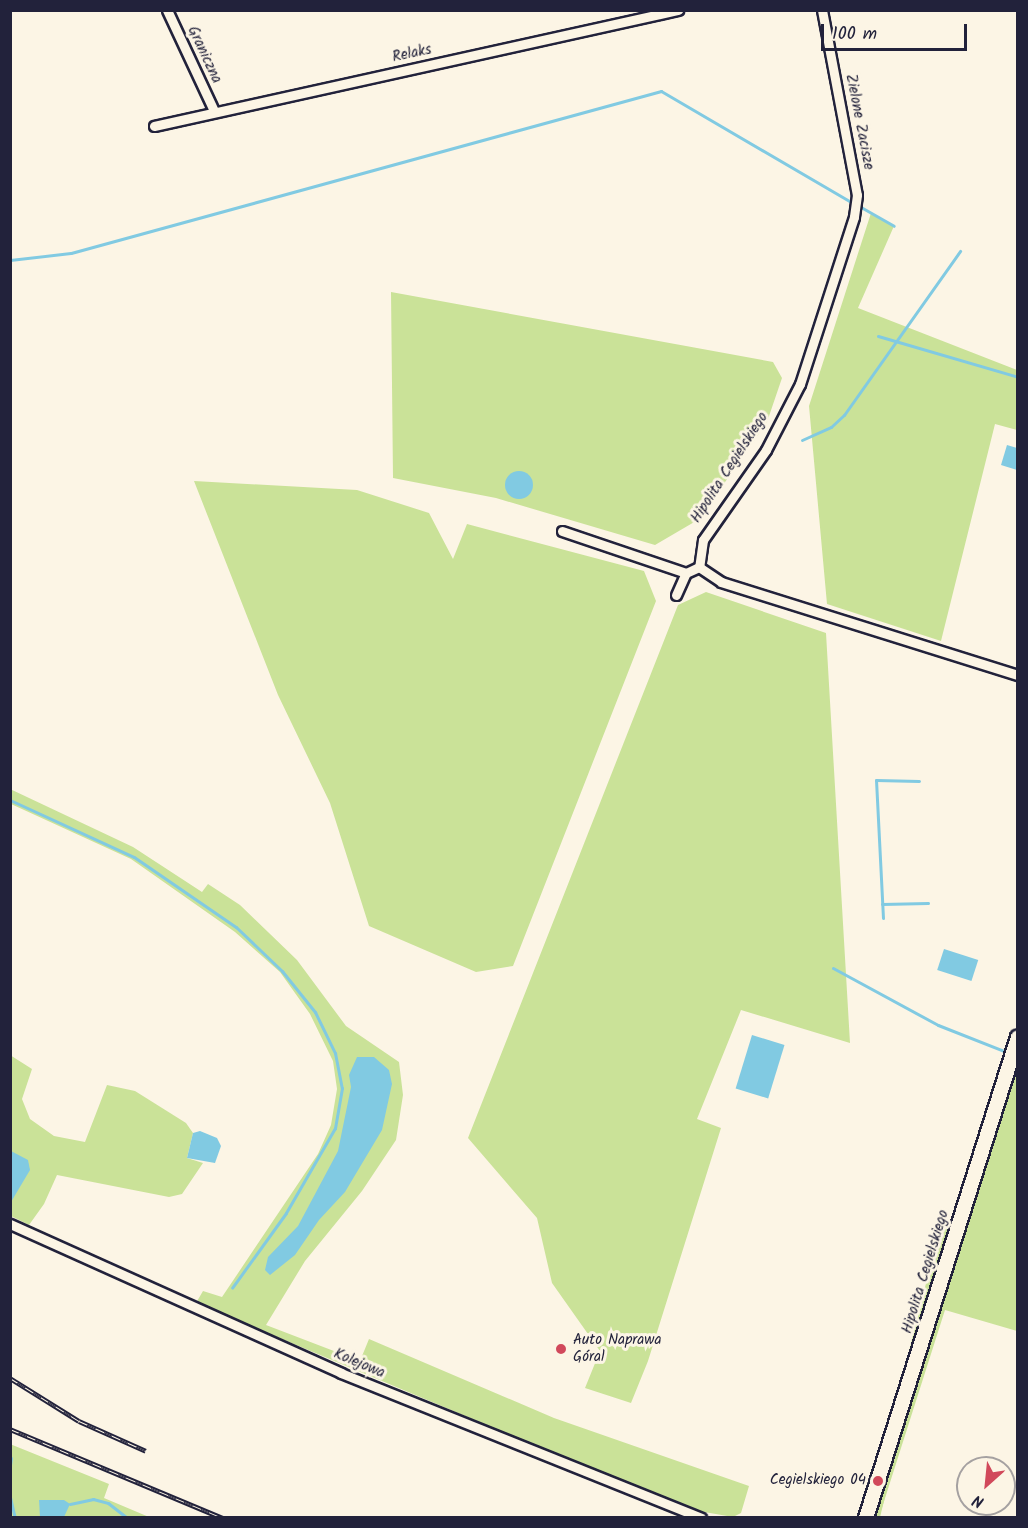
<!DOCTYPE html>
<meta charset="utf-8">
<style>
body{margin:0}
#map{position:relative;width:1028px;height:1528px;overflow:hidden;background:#fcf5e5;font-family:Kalam,sans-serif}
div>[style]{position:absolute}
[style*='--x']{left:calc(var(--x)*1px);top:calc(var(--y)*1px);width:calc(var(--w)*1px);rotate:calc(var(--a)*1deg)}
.green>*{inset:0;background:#cae298;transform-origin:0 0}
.water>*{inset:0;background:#81cae2;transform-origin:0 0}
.round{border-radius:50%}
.stream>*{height:3px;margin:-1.5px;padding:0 1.5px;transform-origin:1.5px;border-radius:1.5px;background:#81cae2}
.roads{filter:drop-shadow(2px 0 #22223b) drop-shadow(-2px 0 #22223b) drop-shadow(0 2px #22223b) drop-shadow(0 -2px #22223b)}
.street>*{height:9px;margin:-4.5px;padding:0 4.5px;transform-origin:4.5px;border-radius:4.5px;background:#fcf5e5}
.secondary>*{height:14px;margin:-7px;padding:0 7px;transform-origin:7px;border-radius:7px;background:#fcf5e5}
.rail>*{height:5px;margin-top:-2.5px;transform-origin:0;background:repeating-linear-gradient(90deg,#fcf5e5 0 9px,#22223b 0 18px);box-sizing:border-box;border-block:2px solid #22223b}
.dots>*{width:16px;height:16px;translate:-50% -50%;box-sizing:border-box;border:3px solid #fcf5e5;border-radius:50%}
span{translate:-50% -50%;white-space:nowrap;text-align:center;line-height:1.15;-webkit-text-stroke:6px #fcf5e5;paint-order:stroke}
.street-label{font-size:15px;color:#22223b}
.poi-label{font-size:15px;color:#22223b}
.left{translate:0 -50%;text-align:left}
.right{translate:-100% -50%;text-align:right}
.frame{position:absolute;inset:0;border:12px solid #22223b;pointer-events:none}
.north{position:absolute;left:956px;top:1456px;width:60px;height:60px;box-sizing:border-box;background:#fcf5e5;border:2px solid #a5a1a1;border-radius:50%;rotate:207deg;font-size:16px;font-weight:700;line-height:24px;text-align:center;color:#22223b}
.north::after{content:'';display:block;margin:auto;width:21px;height:27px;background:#d1495b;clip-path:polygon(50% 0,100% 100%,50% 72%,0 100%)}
.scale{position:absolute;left:821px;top:24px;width:146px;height:27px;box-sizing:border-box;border:3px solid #22223b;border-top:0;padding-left:8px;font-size:18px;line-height:21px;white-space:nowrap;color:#22223b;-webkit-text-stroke:4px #fcf5e5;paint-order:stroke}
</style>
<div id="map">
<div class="green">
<div style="clip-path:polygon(871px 213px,894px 226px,858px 308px,1017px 370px,1017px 430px,995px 424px,941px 641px,827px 604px,809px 406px)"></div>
<div style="clip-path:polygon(391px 292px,773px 362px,782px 378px,767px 422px,716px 495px,696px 521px,655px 545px,496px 498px,393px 478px)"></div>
<div style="clip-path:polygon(194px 481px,357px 490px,429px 513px,453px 559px,467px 524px,644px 571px,656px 601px,513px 966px,476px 972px,369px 926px,330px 803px,278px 695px)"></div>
<div style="clip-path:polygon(706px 592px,826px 633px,850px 1043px,741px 1010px,697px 1119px,721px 1128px,648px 1361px,631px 1403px,585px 1388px,600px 1351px,552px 1283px,537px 1218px,468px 1138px,678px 605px)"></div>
<div style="clip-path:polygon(10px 789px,133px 847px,202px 892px,208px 884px,240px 905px,297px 960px,346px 1026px,399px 1062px,403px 1095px,396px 1140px,362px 1191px,305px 1261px,266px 1325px,360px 1361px,369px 1339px,554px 1418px,749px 1486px,741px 1513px,733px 1517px,687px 1509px,196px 1303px,203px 1291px,222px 1297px,318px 1154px,331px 1125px,337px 1089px,333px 1061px,310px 1014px,280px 972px,235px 932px,131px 859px,11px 804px)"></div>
<div style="clip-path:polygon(10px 1055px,32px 1069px,22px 1099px,30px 1119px,54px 1136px,85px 1142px,107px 1085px,135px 1091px,186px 1123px,193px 1133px,187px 1158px,203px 1163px,182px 1194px,169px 1197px,57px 1175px,44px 1204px,29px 1225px,11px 1216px)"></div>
<div style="clip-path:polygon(1018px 1059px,1017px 1331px,945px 1310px,879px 1517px,871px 1518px)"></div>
<div style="left:940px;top:1227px;width:12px;height:305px;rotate:14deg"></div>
<div style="clip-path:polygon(10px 1444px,109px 1484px,104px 1498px,149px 1517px,11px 1517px)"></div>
</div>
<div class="water">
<div style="clip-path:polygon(1007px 445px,1017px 448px,1017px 470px,1001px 465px)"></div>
<div class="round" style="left:505px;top:471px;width:28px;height:28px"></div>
<div style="left:944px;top:949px;width:36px;height:22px;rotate:18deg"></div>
<div style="left:752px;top:1035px;width:34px;height:56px;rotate:17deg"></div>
<div style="clip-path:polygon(357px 1057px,374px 1057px,389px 1070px,392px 1084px,382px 1130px,345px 1192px,319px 1220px,295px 1255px,270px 1275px,265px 1270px,268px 1257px,298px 1226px,338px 1151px,351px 1087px,349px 1075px)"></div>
<div style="clip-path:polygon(200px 1131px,217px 1138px,221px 1146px,215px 1163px,187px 1158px,193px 1133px)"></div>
<div style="clip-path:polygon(11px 1151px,28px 1160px,30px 1170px,11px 1202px)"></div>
<div style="clip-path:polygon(39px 1500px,64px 1500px,70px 1504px,64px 1517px,40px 1517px)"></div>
</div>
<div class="stream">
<div style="--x:859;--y:206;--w:40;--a:29.7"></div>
<div style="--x:10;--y:260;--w:61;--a:-6.5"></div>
<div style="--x:71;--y:253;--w:612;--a:-15.35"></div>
<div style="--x:661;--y:91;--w:222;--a:30.3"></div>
<div style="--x:878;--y:336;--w:146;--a:16.3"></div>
<div style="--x:802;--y:440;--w:32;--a:-24"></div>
<div style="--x:831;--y:427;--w:18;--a:-43"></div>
<div style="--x:844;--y:415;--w:201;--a:-54.7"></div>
<div style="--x:10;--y:800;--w:136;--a:24.7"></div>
<div style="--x:134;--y:857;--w:124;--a:34.5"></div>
<div style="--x:236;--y:927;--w:64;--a:43.7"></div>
<div style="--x:282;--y:971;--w:53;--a:51.2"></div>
<div style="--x:315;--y:1012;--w:46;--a:64"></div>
<div style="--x:335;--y:1053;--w:36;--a:79"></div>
<div style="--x:342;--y:1088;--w:41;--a:99.9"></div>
<div style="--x:335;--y:1128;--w:98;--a:120"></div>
<div style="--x:286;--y:1213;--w:92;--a:125.8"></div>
<div style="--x:882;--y:904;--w:46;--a:-1.2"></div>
<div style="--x:883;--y:918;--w:138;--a:-92.9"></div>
<div style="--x:876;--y:780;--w:43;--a:1.3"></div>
<div style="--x:833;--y:968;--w:119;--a:28.5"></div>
<div style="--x:938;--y:1025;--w:76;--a:21.5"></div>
<div style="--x:10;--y:1465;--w:7;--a:-82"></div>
<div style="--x:10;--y:1497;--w:22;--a:77"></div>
<div style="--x:70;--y:1504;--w:24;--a:-12"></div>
<div style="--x:93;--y:1499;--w:16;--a:15"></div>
<div style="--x:108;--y:1503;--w:24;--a:38"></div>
</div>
<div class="roads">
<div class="street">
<div style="--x:167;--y:10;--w:111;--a:65"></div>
<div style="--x:822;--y:10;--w:188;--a:79.3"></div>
<div style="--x:857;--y:195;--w:22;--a:98"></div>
<div style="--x:854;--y:217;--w:176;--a:107.9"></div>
<div style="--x:800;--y:384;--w:74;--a:117.3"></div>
<div style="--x:766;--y:450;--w:110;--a:125"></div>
<div style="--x:703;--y:540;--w:27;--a:98"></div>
<div style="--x:699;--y:567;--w:27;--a:34"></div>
<div style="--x:721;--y:582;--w:311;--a:17.4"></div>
<div style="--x:154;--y:126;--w:537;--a:-12.48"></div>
<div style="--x:562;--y:531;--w:131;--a:18.7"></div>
<div style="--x:686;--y:573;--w:14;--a:-25"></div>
<div style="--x:676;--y:595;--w:24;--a:-66"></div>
<div style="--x:10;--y:1224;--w:363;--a:24.2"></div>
<div style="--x:341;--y:1373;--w:388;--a:21.9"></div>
</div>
<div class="secondary">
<div style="--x:866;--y:1518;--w:504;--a:-72.46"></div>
</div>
</div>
<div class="rail">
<div style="--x:10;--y:1378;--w:81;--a:31.9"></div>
<div style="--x:79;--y:1421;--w:73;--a:24.1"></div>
<div style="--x:10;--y:1429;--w:231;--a:22.7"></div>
</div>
<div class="dots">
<div style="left:561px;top:1349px;background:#d1495b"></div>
<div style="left:878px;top:1481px;background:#d1495b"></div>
</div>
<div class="street-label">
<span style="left:412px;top:54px;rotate:-12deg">Relaks</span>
<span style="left:204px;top:55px;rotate:65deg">Graniczna</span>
<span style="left:859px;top:122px;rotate:79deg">Zielone Zacisze</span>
<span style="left:730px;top:468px;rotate:-57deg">Hipolita Cegielskiego</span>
<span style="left:926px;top:1272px;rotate:-73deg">Hipolita Cegielskiego</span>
<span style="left:359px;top:1364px;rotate:23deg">Kolejowa</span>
</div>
<div class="poi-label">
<span class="left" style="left:573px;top:1349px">Auto Naprawa<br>Góral</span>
<span class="right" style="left:866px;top:1481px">Cegielskiego 04</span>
</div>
<div class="frame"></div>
<div class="north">N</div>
<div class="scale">100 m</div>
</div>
